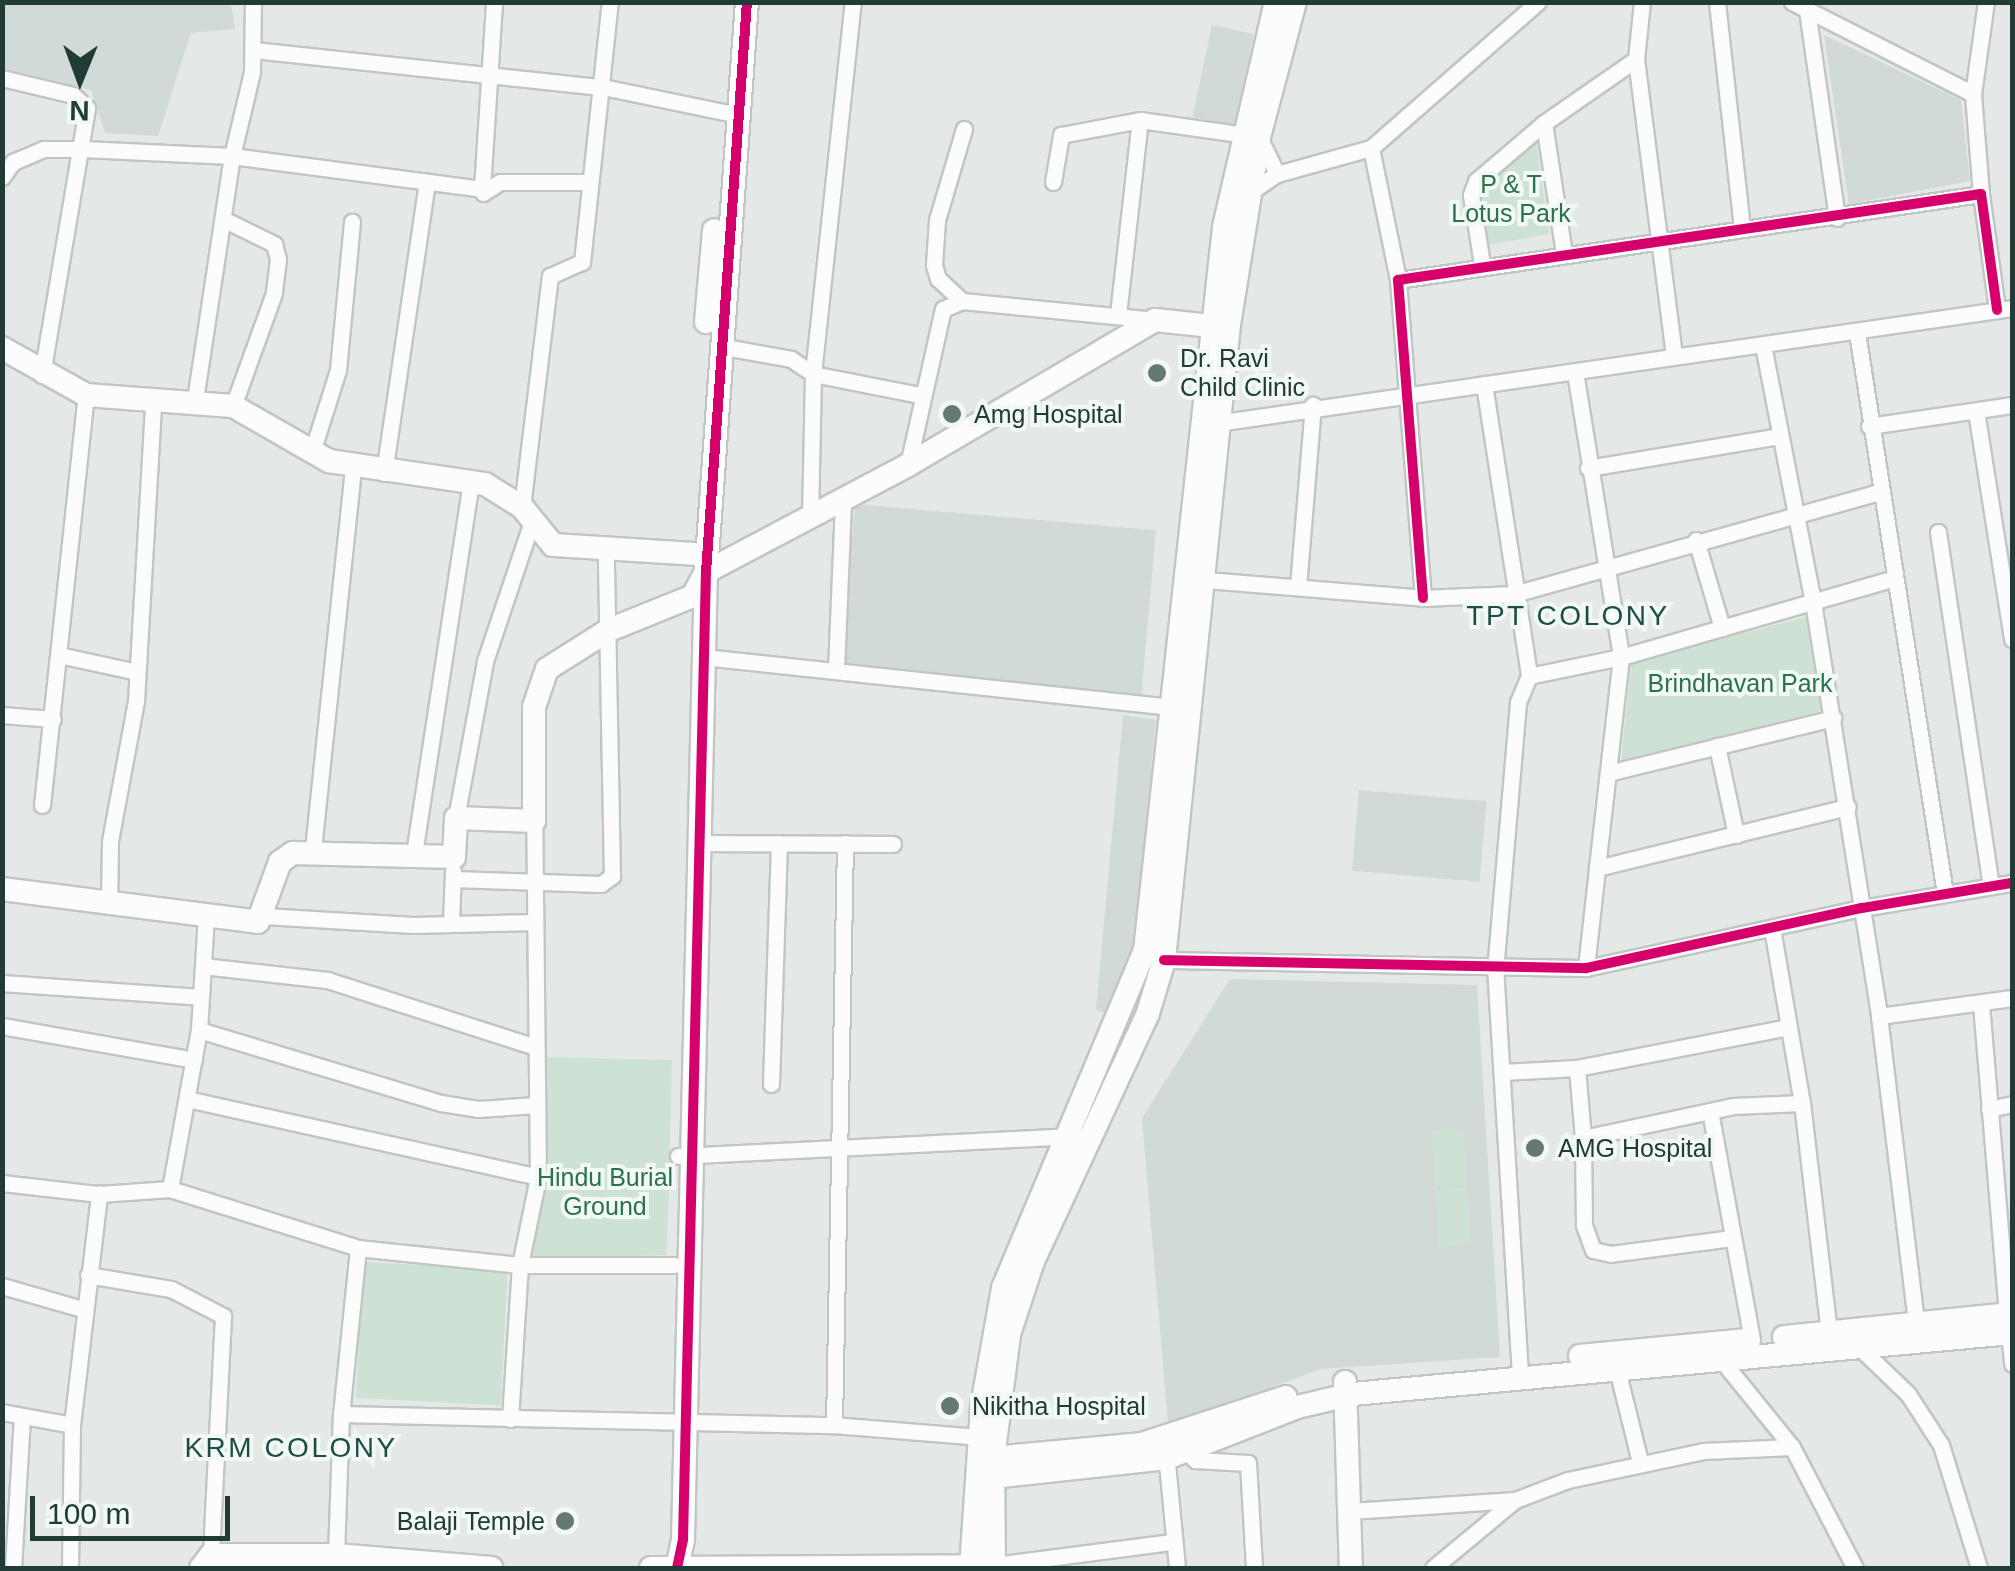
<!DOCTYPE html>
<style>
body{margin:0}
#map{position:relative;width:2015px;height:1571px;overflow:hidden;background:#e4e9e7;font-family:Arial,sans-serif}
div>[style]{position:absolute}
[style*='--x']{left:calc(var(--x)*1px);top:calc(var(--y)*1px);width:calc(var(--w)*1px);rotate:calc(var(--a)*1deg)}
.built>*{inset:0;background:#d1dad7;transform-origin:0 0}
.green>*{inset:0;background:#cde2d4;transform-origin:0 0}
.roads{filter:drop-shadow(2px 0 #c1c6c4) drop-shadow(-2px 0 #c1c6c4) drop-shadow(0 2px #c1c6c4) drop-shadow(0 -2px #c1c6c4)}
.street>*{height:15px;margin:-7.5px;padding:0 7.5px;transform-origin:7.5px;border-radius:7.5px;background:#fbfcfb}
.secondary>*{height:22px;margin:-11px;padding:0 11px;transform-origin:11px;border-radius:11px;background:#fbfcfb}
.cycleway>*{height:10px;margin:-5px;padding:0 5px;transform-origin:5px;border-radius:5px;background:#d6006c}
.dots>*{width:28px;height:28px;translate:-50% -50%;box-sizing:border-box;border:5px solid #f1f8f5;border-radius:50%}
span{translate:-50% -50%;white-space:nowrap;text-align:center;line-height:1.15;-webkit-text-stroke:8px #f1f8f5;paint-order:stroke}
.park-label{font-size:25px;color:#2b7348}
.poi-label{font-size:25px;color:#213c36}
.left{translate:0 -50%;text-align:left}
.right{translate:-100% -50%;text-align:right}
.neighbourhood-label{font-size:28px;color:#1d4e43;letter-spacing:2.5px}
.frame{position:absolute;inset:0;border:5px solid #213c36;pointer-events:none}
.north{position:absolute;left:30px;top:30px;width:100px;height:100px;-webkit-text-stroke:8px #f1f8f5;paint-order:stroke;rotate:181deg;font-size:28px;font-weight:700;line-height:40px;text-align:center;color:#213c36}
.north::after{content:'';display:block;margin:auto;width:35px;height:45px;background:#213c36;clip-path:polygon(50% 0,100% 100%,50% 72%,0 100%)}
.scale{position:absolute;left:30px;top:1496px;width:200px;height:45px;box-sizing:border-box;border:5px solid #213c36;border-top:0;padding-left:12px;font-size:30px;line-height:35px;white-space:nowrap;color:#213c36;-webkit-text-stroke:8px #f1f8f5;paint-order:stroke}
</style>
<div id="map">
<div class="built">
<div style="clip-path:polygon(2px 3px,231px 3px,235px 29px,191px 33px,158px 136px,105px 133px,91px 90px,3px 68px)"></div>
<div style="left:1212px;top:25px;width:43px;height:94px;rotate:12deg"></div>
<div style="clip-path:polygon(1824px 35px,1961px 100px,1970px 181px,1849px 204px)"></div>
<div style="left:855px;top:504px;width:302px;height:165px;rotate:5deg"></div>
<div style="clip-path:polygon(1123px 715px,1156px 720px,1133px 956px,1109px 1015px,1096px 1010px)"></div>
<div style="left:1359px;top:790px;width:128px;height:81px;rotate:5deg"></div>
<div style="clip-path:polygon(1230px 979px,1477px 985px,1500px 1357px,1321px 1369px,1168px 1425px,1142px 1118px)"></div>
</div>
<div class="green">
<div style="clip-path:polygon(1536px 137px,1549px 234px,1488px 245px,1476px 188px)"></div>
<div style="clip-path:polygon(1806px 617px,1821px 711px,1621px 761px,1631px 663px)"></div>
<div style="clip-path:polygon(545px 1057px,672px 1060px,667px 1255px,533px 1259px,546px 1160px)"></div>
<div style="left:1463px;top:1129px;width:56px;height:32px;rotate:86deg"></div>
<div style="left:1467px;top:1187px;width:57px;height:32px;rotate:86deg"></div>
<div style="left:363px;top:1262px;width:145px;height:136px;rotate:3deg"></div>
</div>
<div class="roads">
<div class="street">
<div style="--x:1642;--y:2;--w:57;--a:96"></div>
<div style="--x:1636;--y:59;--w:300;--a:82.7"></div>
<div style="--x:1717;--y:2;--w:227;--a:83.7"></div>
<div style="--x:1792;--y:2;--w:203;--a:26.9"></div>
<div style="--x:1807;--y:10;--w:210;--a:81.8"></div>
<div style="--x:254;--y:50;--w:351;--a:6.1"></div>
<div style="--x:603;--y:87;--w:138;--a:11.7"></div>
<div style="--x:2;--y:78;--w:73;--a:13.5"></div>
<div style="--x:73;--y:95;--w:19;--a:43"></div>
<div style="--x:87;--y:108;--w:271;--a:99.6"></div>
<div style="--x:1544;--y:123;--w:133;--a:81.3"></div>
<div style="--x:1371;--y:148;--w:135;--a:78.4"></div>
<div style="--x:2;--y:177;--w:19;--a:-54"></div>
<div style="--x:13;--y:162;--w:34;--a:-23"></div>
<div style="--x:44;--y:149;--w:39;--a:0"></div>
<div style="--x:83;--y:149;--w:149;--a:2.7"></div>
<div style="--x:232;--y:156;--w:252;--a:7.5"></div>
<div style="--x:482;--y:189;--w:187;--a:-86.3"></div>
<div style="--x:1053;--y:182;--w:48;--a:-80.3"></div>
<div style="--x:1061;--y:135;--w:80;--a:-10.8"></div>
<div style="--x:1140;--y:120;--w:120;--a:8.1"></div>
<div style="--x:1259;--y:137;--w:41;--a:64.1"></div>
<div style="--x:1250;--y:192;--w:32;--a:-34"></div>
<div style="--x:1277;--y:174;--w:98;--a:-15.5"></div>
<div style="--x:1371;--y:148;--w:222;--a:-41.2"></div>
<div style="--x:483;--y:193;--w:20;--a:-33"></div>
<div style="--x:500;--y:182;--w:87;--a:0"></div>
<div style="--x:1981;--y:194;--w:100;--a:-94.6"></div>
<div style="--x:1973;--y:94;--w:93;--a:-82"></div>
<div style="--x:225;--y:220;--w:55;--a:26.1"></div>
<div style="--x:274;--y:244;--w:16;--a:75"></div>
<div style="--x:278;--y:259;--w:34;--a:97"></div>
<div style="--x:274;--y:293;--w:120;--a:109.9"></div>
<div style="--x:1482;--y:264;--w:70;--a:-99.1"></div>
<div style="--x:1471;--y:195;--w:15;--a:-70"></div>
<div style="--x:1476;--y:181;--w:89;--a:-40.5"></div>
<div style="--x:1544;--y:123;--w:112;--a:-34.8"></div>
<div style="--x:962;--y:301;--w:33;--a:-137"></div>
<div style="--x:938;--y:279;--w:15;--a:-106"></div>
<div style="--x:934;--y:265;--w:45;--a:-86.2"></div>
<div style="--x:937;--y:220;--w:95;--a:-73.5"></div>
<div style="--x:1118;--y:315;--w:196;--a:-83.6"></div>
<div style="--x:1857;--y:332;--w:568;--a:81.09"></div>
<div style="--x:1763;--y:345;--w:262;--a:79"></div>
<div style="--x:1813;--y:602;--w:419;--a:80.9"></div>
<div style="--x:1879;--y:1016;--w:134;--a:-7.7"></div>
<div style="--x:719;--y:346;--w:73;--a:10.2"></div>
<div style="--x:791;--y:359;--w:27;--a:34"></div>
<div style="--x:813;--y:374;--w:108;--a:11.2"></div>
<div style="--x:1575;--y:372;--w:289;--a:80.8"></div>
<div style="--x:1621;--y:657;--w:212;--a:96.5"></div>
<div style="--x:1484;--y:384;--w:295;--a:81.2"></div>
<div style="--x:1529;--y:676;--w:94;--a:-11.7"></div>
<div style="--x:1621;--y:657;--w:285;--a:-16.1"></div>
<div style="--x:195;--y:400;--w:247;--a:-81.4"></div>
<div style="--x:232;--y:156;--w:86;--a:-76.6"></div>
<div style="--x:252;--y:72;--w:70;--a:-89.2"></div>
<div style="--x:1976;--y:411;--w:231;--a:81"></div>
<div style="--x:1210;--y:424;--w:810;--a:-8.23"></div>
<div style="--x:1869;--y:426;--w:145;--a:-8.4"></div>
<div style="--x:312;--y:452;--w:86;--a:-72.4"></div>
<div style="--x:338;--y:370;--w:149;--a:-84.6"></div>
<div style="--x:908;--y:465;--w:160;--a:-77.4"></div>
<div style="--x:943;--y:309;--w:21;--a:-23"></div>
<div style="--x:962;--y:301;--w:194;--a:5.6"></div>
<div style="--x:1588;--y:468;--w:195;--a:-9.5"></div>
<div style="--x:384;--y:473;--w:293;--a:-81.6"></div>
<div style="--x:522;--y:507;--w:233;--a:-83.1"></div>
<div style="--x:550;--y:276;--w:35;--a:-24"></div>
<div style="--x:582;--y:262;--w:262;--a:-83.9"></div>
<div style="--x:810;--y:518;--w:144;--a:-88.8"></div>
<div style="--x:813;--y:374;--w:374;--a:-83.9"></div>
<div style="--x:1938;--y:532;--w:358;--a:81.5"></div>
<div style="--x:1696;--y:540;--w:92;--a:73.5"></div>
<div style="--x:1194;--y:579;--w:230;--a:4.7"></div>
<div style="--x:1423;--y:598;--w:91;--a:-2.5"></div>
<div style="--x:1514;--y:594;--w:380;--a:-15.6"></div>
<div style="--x:1298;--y:587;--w:183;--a:-85.3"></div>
<div style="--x:1423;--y:598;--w:319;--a:-94.5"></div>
<div style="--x:1398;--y:280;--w:589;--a:-8.39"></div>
<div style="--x:1981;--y:194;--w:117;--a:82.1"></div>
<div style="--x:59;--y:655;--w:80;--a:12.3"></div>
<div style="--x:704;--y:657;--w:470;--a:6.1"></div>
<div style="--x:836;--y:670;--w:170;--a:-87.6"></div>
<div style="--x:2;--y:715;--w:51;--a:4.5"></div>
<div style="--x:1717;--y:746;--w:91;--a:77.9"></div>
<div style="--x:1608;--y:773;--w:232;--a:-13.7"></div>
<div style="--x:42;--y:805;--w:412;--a:-83.9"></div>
<div style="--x:456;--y:818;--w:160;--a:-79.5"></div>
<div style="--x:485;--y:661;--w:145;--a:-71.4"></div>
<div style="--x:700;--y:843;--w:193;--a:0.3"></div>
<div style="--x:313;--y:849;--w:383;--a:-84"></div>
<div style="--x:414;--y:854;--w:376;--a:-81.3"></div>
<div style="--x:453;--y:879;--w:148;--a:1.9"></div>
<div style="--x:601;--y:884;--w:14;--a:-36"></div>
<div style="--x:612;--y:876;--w:325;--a:-91.1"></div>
<div style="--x:109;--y:906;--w:65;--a:-89.1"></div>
<div style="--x:110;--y:841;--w:142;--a:-79.5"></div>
<div style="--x:136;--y:701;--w:299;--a:-86.7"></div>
<div style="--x:264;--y:916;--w:149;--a:3.5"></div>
<div style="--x:413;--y:925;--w:120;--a:-1.4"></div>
<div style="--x:451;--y:922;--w:51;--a:-87.8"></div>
<div style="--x:1772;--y:928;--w:178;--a:80.3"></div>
<div style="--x:1802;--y:1103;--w:232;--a:83.3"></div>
<div style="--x:1164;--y:960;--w:422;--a:1.1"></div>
<div style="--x:1586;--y:968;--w:282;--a:-12.3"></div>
<div style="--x:1862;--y:908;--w:152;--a:-9.5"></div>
<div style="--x:203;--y:966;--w:125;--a:6.4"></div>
<div style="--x:327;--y:980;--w:216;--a:17.8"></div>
<div style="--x:1586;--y:968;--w:101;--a:-83.7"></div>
<div style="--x:1597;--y:868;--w:258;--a:-13.7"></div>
<div style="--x:2;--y:983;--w:199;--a:4"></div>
<div style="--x:1981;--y:1004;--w:312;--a:85.2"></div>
<div style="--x:1879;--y:1016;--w:309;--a:83.1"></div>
<div style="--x:2;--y:1026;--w:195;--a:10"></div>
<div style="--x:199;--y:1030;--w:253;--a:16.8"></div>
<div style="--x:441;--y:1103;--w:37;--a:9"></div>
<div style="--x:478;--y:1109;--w:59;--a:-3.9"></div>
<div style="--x:1577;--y:1068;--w:70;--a:85.1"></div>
<div style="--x:1502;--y:1072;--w:75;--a:-3.1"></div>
<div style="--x:1577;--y:1068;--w:215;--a:-11"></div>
<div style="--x:771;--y:1084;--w:241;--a:-88.1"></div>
<div style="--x:187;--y:1099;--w:360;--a:12.5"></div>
<div style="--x:1989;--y:1109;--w:24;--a:-12"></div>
<div style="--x:1710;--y:1111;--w:233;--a:79.6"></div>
<div style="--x:678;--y:1156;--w:398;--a:-2.9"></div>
<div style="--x:2;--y:1183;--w:98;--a:6.5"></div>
<div style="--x:99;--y:1194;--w:71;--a:-4"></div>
<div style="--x:170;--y:1189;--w:197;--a:17.4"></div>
<div style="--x:170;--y:1189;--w:162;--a:-79.7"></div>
<div style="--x:199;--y:1030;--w:116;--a:-86.5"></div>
<div style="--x:1732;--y:1238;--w:122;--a:172.5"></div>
<div style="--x:1611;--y:1254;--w:18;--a:-167"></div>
<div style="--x:1593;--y:1250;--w:27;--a:-110"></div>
<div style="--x:1584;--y:1225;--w:87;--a:-90.7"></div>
<div style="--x:1583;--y:1138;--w:153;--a:-12"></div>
<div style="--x:1733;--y:1106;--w:69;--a:-2.5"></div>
<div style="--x:674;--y:1265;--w:154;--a:180"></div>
<div style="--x:520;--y:1265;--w:163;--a:-174"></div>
<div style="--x:358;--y:1248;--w:167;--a:95.8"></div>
<div style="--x:341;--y:1414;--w:493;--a:1.3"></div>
<div style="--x:834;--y:1425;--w:145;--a:4.7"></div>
<div style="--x:88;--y:1275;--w:84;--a:9.6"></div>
<div style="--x:171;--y:1289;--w:59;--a:27.4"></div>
<div style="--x:223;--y:1316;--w:239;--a:92.9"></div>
<div style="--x:2;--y:1286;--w:83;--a:16"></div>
<div style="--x:2009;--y:1333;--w:31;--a:84"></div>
<div style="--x:1857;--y:1345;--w:71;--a:43.9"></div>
<div style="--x:1908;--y:1394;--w:61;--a:57.1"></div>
<div style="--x:1941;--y:1445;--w:129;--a:72.8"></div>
<div style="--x:1719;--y:1357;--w:116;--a:51"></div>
<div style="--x:1617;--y:1369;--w:96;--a:76.1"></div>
<div style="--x:1520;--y:1375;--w:405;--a:-93.5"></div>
<div style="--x:1495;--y:971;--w:270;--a:-85.1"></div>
<div style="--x:1518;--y:702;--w:28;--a:-67"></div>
<div style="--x:2;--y:1412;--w:71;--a:10.5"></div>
<div style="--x:510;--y:1419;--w:154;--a:-86.3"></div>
<div style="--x:520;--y:1265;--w:90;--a:-78.4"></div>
<div style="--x:538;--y:1177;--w:356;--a:-90.6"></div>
<div style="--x:834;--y:1425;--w:582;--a:-88.92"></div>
<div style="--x:1186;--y:1451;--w:13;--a:45"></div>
<div style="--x:1195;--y:1460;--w:53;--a:3.2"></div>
<div style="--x:1248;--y:1463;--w:105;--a:86.7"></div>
<div style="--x:1166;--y:1453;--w:116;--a:84.5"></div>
<div style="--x:1350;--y:1511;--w:165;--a:-3.8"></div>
<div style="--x:336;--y:1555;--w:141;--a:-88"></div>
<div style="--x:994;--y:1565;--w:178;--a:-7.4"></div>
<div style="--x:13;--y:1568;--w:152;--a:-86.6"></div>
<div style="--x:70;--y:1568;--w:143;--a:-89.2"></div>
<div style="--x:72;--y:1425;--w:233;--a:-83.3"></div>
<div style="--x:1433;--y:1568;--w:107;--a:-39.7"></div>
<div style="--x:1515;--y:1500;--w:57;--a:-20.7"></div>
<div style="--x:1568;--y:1480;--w:138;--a:-12.1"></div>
<div style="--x:1703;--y:1451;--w:89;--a:-2.6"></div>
<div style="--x:1792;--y:1447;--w:136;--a:62.5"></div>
</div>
<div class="secondary">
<div style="--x:706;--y:322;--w:92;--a:-85"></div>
<div style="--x:2;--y:348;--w:96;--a:29.2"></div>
<div style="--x:86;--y:395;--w:147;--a:4.3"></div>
<div style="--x:233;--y:406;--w:111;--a:29.8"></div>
<div style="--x:329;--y:461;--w:158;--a:8.4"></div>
<div style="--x:485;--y:484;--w:44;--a:31.9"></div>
<div style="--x:522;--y:507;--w:49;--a:50.8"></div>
<div style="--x:553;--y:545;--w:142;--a:3.6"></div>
<div style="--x:2;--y:889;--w:258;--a:7.3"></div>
<div style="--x:258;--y:922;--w:64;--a:-69.9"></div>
<div style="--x:280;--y:862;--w:16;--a:-35"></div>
<div style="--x:293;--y:853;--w:161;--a:1.4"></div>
<div style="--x:454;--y:857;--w:39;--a:-87"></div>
<div style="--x:456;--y:818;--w:78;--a:2.2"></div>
<div style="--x:534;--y:821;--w:114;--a:-90"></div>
<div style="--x:534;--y:707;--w:40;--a:-71.1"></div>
<div style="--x:547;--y:669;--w:73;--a:-32.2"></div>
<div style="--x:609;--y:630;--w:91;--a:-22"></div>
<div style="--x:693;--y:596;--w:27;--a:-62"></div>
<div style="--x:706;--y:572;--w:229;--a:-27.9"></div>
<div style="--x:908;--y:465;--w:286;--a:-30.4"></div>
<div style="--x:1155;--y:320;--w:57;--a:6"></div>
<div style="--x:1784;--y:1337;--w:229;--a:-5.8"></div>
<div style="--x:1580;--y:1356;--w:168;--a:-5.5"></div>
<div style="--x:1345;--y:1382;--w:186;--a:88.2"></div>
<div style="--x:993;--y:1458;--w:150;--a:-5.4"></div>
<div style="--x:1142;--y:1444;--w:151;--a:-18.1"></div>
<div style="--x:992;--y:1477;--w:176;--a:-6.2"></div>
<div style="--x:1167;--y:1458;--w:140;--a:-21.4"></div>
<div style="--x:1297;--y:1407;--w:57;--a:-13.1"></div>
<div style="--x:1353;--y:1394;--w:662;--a:-5.29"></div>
<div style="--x:201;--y:1568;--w:16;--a:-52"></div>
<div style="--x:211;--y:1555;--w:125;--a:0"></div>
<div style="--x:336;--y:1555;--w:156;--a:4.8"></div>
<div style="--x:651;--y:1568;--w:331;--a:-0.3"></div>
<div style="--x:677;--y:1568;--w:30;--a:-78"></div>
<div style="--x:683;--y:1539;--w:967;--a:-88.64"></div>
<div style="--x:706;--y:572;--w:571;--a:-85.89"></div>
<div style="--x:971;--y:1568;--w:162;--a:-86.1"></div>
<div style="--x:982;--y:1406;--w:120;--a:-79.9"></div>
<div style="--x:1003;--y:1288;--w:366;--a:-67.2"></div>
<div style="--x:1145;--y:951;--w:728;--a:-83.77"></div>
<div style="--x:1224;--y:227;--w:231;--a:-77"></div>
<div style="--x:994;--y:1568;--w:110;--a:-90.5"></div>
<div style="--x:993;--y:1458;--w:125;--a:-82.6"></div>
<div style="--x:1009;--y:1334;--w:77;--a:-71.8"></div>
<div style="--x:1033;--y:1261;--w:273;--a:-65.1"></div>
<div style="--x:1148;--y:1013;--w:55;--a:-73.2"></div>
<div style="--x:1164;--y:960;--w:638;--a:-84.16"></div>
<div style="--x:1229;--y:325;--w:190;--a:-80.9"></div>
<div style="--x:1259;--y:137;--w:140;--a:-75.1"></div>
</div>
</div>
<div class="cycleway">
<div style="--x:1423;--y:598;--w:319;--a:-94.5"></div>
<div style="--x:1398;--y:280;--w:589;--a:-8.39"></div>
<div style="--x:1981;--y:194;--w:117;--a:82.1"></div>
<div style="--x:1164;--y:960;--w:422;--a:1.1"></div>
<div style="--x:1586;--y:968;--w:282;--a:-12.3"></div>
<div style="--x:1862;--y:908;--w:152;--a:-9.5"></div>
<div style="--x:677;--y:1568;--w:30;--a:-78"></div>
<div style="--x:683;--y:1539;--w:967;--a:-88.64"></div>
<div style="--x:706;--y:572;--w:571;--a:-85.89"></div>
</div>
<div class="dots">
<div style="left:1157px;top:373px;background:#657974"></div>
<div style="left:952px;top:414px;background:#657974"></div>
<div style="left:1535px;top:1148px;background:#657974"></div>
<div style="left:950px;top:1406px;background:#657974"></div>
<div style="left:565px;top:1521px;background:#657974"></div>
</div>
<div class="park-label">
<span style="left:1511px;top:199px">P &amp; T<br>Lotus Park</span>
<span style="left:1740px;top:683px">Brindhavan Park</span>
<span style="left:605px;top:1192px">Hindu Burial<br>Ground</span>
</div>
<div class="poi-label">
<span class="left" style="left:1180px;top:373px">Dr. Ravi<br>Child Clinic</span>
<span class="left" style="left:974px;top:414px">Amg Hospital</span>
<span class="left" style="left:1558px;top:1148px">AMG Hospital</span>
<span class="left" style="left:972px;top:1406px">Nikitha Hospital</span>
<span class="right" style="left:545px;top:1521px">Balaji Temple</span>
</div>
<div class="neighbourhood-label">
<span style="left:1568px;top:616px">TPT COLONY</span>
<span style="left:291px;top:1448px">KRM COLONY</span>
</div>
<div class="frame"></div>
<div class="north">N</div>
<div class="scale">100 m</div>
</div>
